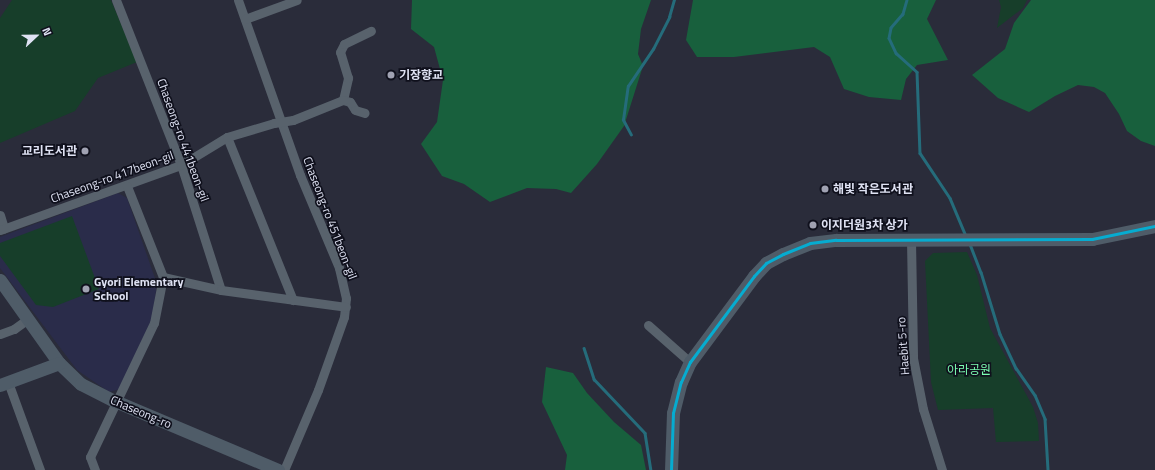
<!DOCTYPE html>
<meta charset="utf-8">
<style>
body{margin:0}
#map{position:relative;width:1155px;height:470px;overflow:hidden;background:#2a2c3a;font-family:"Titillium Web","Noto Sans KR",sans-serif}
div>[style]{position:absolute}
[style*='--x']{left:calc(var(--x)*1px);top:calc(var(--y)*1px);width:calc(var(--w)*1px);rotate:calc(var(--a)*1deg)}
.built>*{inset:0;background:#2a2c4a}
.green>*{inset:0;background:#173e2a}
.forest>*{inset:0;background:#18603d}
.stream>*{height:2.5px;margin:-1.25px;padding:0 1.25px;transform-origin:1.25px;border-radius:1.25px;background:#256c7b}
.street>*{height:9px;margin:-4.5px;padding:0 4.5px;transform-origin:4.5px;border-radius:4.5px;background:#58626c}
.secondary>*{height:13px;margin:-6.5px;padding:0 6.5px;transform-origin:6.5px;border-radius:6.5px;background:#4f5c68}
.bus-1>*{height:3px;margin:-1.5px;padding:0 1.5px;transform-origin:1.5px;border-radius:1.5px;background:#06acd0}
.dots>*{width:11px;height:11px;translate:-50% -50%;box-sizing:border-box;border:2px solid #0f101c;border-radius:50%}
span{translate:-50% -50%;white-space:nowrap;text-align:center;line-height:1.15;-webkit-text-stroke:3.5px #0f101c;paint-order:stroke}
.poi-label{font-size:12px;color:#dfe2f3;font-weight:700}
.left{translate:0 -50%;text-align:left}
.right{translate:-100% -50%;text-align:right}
.street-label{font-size:12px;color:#dfe2f3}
.park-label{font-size:12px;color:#7bfdb1}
.north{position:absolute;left:16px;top:16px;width:40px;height:40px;-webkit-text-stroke:3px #0f101c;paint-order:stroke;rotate:68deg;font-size:11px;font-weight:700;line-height:16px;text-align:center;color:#dfe2f3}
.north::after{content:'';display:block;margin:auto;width:14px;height:18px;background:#dfe2f3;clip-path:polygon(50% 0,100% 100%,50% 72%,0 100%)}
</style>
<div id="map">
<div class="built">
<div style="clip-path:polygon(118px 193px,127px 198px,157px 284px,152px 319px,120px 389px,109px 392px,77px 370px,0 268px,0 237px)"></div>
</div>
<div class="green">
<div style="clip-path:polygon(12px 0,111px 0,137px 62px,98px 78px,75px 111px,0 143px,0 18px)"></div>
<div style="clip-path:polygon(999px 0,1027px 0,1023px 8px,997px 28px,1001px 7px)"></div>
<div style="clip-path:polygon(72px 216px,99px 289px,53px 307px,36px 305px,0 256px,0 243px)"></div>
<div style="clip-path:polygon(967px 252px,977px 275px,990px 328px,1033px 407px,1038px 423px,1039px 441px,996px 442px,993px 408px,938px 410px,931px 382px,925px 261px,933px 253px)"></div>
</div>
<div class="forest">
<div style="clip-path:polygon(412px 0,651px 0,641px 29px,638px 54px,643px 66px,624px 126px,597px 164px,571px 193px,556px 189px,527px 188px,490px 202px,464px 184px,442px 176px,421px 144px,437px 122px,443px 80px,434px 47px,411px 29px)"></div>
<div style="clip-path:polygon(693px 0,936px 0,927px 19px,948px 60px,917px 65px,906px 79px,901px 100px,869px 97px,844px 89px,830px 57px,814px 47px,734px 57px,697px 57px,686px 40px)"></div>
<div style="clip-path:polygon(1031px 0,1155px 0,1155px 146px,1141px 141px,1127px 131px,1119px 114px,1105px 93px,1094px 87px,1078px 85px,1055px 96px,1029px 112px,998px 98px,972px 75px,1005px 49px,1014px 23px)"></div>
<div style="clip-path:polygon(546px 367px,573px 373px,587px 393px,614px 422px,641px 445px,646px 470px,565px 470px,567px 455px,542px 402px)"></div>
</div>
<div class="stream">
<div style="--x:907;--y:0;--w:15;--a:106"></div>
<div style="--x:903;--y:14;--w:18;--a:131"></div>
<div style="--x:891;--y:28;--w:10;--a:101"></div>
<div style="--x:889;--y:38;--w:17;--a:65"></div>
<div style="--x:896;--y:53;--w:28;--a:42"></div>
<div style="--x:917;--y:72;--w:81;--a:87.9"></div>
<div style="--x:920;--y:153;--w:54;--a:56.3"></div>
<div style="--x:950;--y:198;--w:41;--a:67.2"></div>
<div style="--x:631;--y:135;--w:17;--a:-118"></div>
<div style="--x:623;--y:120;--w:34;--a:-82"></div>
<div style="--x:628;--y:86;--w:45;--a:-56"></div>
<div style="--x:653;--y:49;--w:36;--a:-63"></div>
<div style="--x:669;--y:17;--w:18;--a:-74"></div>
<div style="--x:970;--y:244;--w:30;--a:69"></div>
<div style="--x:981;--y:272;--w:65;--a:73"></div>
<div style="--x:1000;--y:334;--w:38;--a:65"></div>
<div style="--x:1016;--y:368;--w:33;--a:55"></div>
<div style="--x:1035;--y:395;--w:26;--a:67"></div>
<div style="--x:1045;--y:419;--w:51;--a:86.6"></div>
<div style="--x:584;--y:348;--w:33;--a:72"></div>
<div style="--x:594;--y:379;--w:74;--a:46.6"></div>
<div style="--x:645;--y:433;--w:37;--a:81"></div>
</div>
<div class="street">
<div style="--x:116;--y:0;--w:177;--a:68.5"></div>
<div style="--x:181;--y:165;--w:131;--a:72.3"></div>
<div style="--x:238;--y:0;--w:186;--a:70.5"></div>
<div style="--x:300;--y:175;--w:101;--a:67.2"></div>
<div style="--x:339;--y:268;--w:31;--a:77"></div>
<div style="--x:346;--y:298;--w:19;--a:96"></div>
<div style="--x:344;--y:317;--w:77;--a:109.6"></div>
<div style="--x:318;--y:390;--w:87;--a:113"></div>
<div style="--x:245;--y:19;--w:55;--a:-20.1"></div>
<div style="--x:343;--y:100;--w:23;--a:-77"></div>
<div style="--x:348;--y:78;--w:27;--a:-107"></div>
<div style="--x:340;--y:52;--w:9;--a:-63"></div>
<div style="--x:344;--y:44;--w:30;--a:-26"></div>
<div style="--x:343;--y:100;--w:7;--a:16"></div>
<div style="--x:350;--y:102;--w:9;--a:58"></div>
<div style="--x:355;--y:110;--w:10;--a:17"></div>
<div style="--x:227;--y:137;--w:176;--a:68"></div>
<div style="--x:0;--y:215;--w:14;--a:73"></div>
<div style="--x:0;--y:230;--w:192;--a:-19.8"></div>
<div style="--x:181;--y:165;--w:54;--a:-31.3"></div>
<div style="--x:227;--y:137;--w:49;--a:-16.6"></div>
<div style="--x:274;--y:123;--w:19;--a:-9"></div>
<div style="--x:293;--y:120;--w:54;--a:-21.8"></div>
<div style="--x:911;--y:240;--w:118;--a:89"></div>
<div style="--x:913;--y:358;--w:52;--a:78.9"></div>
<div style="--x:923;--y:409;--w:64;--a:72.7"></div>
<div style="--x:163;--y:277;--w:59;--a:12.6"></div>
<div style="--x:221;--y:290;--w:126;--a:7.7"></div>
<div style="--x:648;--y:325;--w:56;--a:41.4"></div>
<div style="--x:0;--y:334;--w:15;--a:-20"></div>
<div style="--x:14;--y:329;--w:17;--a:-36"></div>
<div style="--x:8;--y:382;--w:94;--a:70"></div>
<div style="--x:95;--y:470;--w:14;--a:-111"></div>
<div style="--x:90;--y:457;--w:148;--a:-64.5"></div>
<div style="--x:154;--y:323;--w:47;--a:-78.9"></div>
<div style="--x:163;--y:277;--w:98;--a:-111.6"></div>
</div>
<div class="secondary">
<div style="--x:0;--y:280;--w:102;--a:54.6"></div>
<div style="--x:59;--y:363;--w:30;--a:44"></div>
<div style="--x:81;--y:384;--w:38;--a:27"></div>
<div style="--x:115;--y:401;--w:177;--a:22.9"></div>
<div style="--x:0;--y:385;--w:63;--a:-20.4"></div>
<div style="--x:671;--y:470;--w:57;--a:-88"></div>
<div style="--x:673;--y:413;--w:32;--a:-76"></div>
<div style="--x:681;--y:382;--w:22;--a:-66"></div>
<div style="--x:690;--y:362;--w:107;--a:-53.3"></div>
<div style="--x:754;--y:276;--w:18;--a:-47"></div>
<div style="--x:766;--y:263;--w:19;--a:-28"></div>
<div style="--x:783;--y:254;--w:29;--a:-22"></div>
<div style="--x:810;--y:243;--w:26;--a:-7"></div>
<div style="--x:836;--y:240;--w:256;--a:-0.2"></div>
<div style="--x:1092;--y:239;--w:64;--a:-11.7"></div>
</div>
<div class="bus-1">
<div style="--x:671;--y:470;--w:57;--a:-88"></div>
<div style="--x:673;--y:413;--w:32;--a:-76"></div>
<div style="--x:681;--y:382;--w:22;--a:-66"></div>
<div style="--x:690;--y:362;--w:107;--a:-53.3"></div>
<div style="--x:754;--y:276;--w:18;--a:-47"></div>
<div style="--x:766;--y:263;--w:19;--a:-28"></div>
<div style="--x:783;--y:254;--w:29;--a:-22"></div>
<div style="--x:810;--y:243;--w:26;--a:-7"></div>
<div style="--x:836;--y:240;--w:256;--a:-0.2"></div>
<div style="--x:1092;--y:239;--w:64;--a:-11.7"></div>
</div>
<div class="dots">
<div style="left:391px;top:75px;background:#a0a2b2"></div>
<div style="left:85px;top:151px;background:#a0a2b2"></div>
<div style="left:825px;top:189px;background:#a0a2b2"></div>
<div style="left:813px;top:225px;background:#a0a2b2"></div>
<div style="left:86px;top:289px;background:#a0a2b2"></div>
</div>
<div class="poi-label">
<span class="left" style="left:399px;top:75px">기장향교</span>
<span class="right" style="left:77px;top:151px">교리도서관</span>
<span class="left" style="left:833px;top:189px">해빛 작은도서관</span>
<span class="left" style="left:821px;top:225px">이지더원3차 상가</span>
<span class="left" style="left:94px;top:289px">Gyori Elementary<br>School</span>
</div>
<div class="street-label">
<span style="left:183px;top:140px;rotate:70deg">Chaseong-ro 441beon-gil</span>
<span style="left:112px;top:177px;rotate:-20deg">Chaseong-ro 417beon-gil</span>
<span style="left:330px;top:218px;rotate:69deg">Chaseong-ro 451beon-gil</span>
<span style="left:903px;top:346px;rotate:-94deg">Haebit 5-ro</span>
<span style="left:141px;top:412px;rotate:23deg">Chaseong-ro</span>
</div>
<div class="park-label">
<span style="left:969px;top:370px">아라공원</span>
</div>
<div class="north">N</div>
</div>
